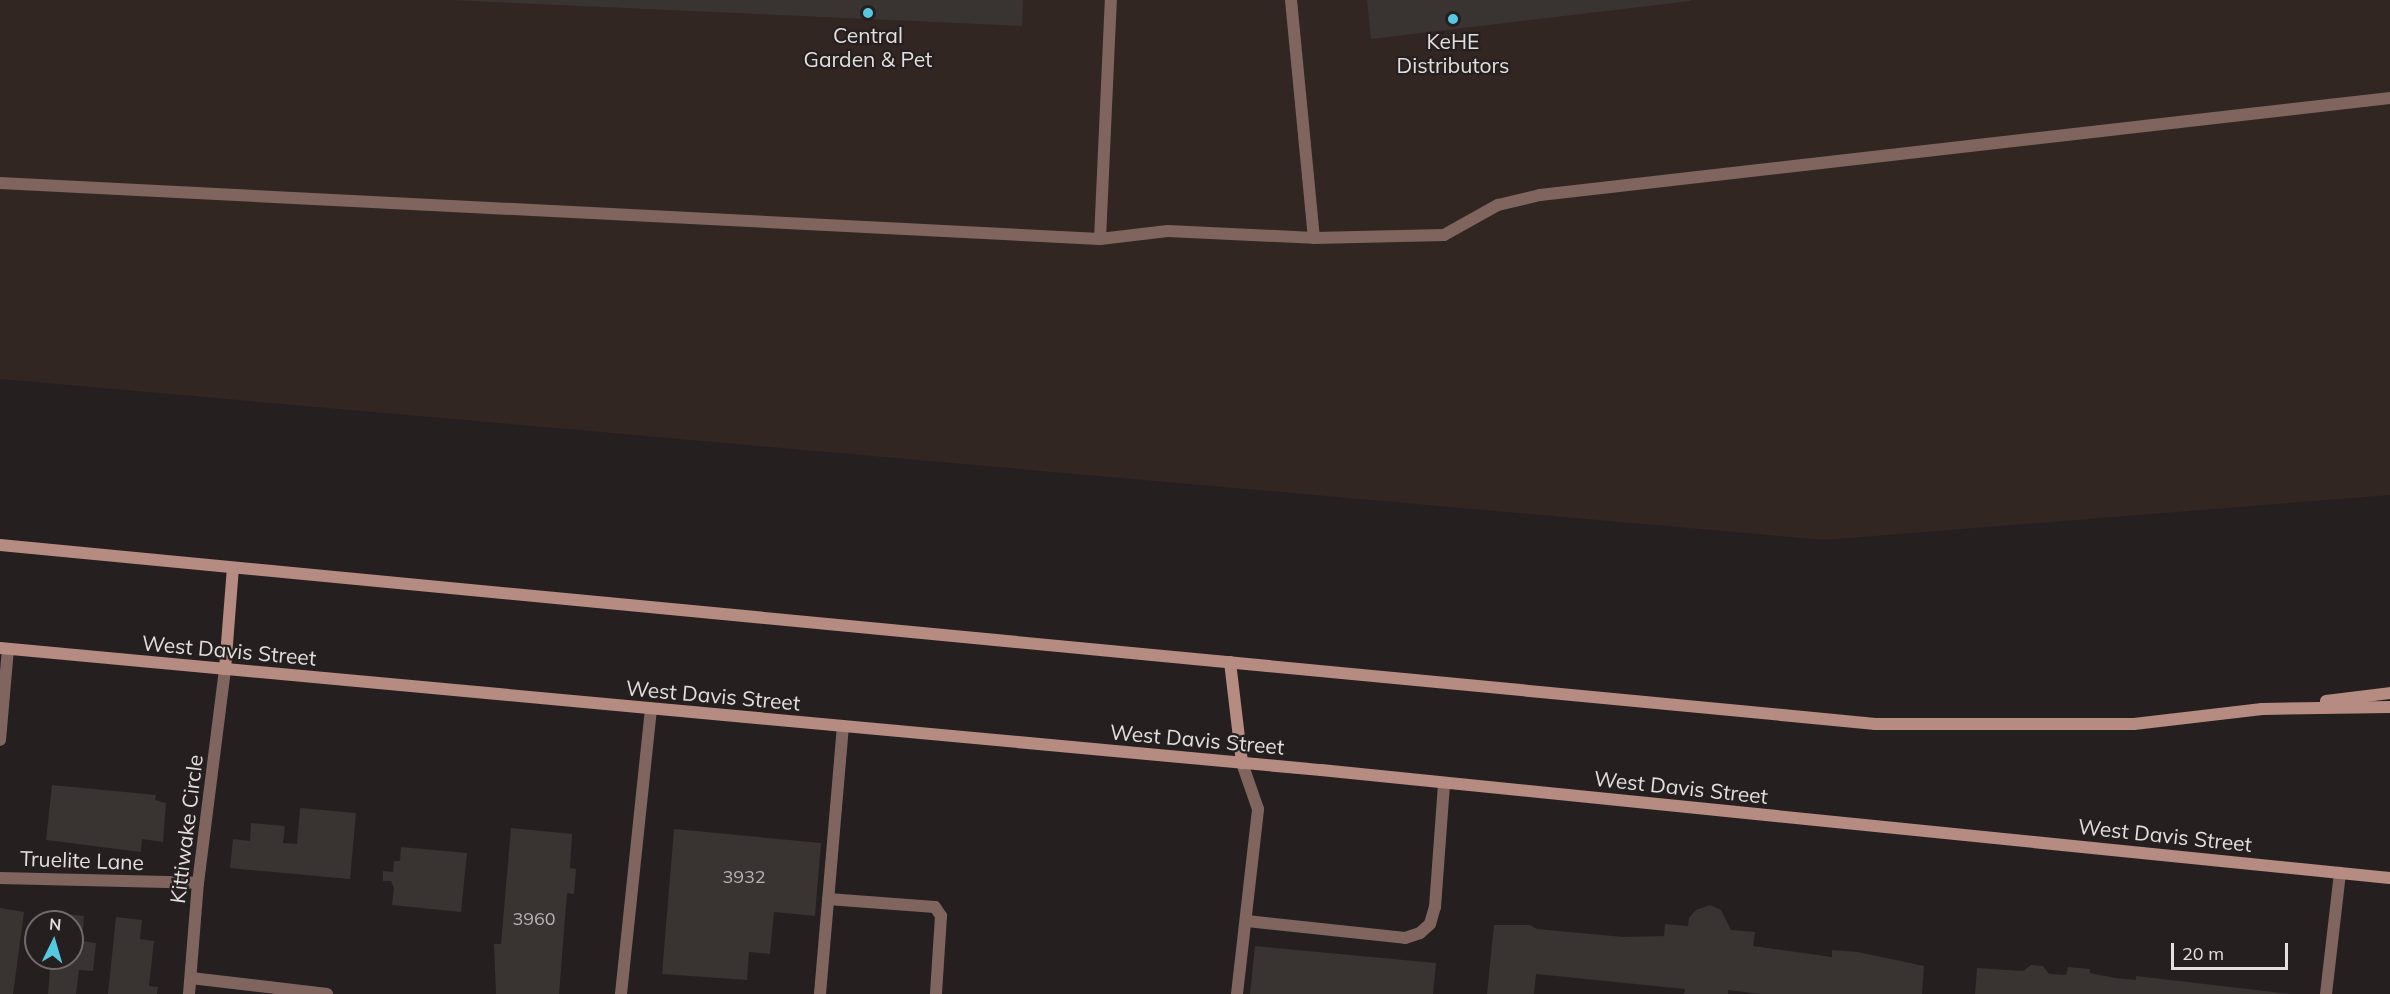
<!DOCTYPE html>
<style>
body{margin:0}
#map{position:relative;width:2390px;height:994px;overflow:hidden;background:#25201f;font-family:Mulish,sans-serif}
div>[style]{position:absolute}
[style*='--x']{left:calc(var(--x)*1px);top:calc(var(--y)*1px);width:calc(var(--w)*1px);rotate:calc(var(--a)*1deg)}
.built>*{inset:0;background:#322623}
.building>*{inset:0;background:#393332}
.service>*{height:12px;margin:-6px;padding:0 6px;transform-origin:6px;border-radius:6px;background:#80655f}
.minor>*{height:12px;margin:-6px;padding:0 6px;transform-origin:6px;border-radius:6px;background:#80655f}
.secondary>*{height:12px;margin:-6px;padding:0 6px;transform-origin:6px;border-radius:6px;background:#b68c82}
.dots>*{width:16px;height:16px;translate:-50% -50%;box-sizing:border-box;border:3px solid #25201f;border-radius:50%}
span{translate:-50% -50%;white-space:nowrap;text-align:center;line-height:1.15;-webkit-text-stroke:4.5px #25201f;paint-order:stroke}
.number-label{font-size:18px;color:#b8b4b3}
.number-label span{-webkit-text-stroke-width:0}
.poi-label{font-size:21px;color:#e3dfde}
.street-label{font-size:21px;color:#e3dfde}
.north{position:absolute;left:24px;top:910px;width:60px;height:60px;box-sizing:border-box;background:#25201f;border:2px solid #716c6b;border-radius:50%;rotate:5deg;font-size:16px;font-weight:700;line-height:24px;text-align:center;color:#e3dfde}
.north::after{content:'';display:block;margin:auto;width:21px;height:27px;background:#56c9e1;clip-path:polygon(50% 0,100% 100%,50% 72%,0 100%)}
.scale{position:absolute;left:2171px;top:943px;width:117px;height:27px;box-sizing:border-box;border:3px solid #e3dfde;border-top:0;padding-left:8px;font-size:18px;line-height:21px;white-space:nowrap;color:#e3dfde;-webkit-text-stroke:4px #25201f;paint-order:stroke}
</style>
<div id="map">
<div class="built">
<div style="clip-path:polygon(0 0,2390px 0,2390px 495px,1824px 540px,0 379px)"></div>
</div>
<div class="building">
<div style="clip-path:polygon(450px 0,1023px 0,1022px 26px)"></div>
<div style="clip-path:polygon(1367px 0,1691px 0,1691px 1px,1371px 39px)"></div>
<div style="clip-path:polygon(52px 785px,156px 795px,155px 800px,166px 803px,163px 842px,142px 839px,141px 852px,46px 840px)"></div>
<div style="clip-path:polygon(300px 808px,356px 813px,350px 879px,230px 868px,233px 839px,250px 841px,251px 823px,285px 826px,283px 843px,297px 844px)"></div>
<div style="clip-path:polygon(511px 828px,572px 834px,570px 868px,576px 869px,574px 894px,567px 893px,559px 994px,496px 994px,494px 944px,501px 944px)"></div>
<div style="clip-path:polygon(674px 829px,821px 843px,815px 916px,774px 912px,770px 954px,749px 952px,747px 980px,662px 974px)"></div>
<div style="clip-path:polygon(401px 847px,467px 853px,461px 912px,392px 905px,394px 888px,391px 881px,383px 881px,383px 871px,393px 872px,394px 861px,400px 861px)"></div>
<div style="clip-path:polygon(1710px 905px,1721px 910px,1731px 930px,1755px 932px,1753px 946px,1832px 957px,1832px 950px,1858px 952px,1924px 966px,1922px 994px,1760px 994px,1728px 990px,1728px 994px,1684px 994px,1685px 989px,1536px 974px,1534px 994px,1487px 994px,1494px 925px,1530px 925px,1537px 929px,1623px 937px,1664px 936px,1665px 924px,1688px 926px,1689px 918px,1696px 910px)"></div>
<div style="clip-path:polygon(0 908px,24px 912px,13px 994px,0 994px)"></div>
<div style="clip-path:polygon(56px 913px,84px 916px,82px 941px,96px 943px,93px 971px,79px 970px,76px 994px,48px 994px,51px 958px,72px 958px,72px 922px,55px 922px)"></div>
<div style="clip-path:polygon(116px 917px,142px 920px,140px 939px,154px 941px,149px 986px,158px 987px,157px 994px,108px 994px)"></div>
<div style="clip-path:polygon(1255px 946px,1436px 963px,1433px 994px,1250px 994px)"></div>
<div style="clip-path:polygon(2031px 965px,2043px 966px,2049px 974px,2066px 975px,2068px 967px,2090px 969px,2090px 973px,2115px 978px,2136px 980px,2136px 976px,2290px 994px,1975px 994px,1977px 968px,2023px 971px)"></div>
</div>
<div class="service">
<div style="--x:1291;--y:0;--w:239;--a:84.5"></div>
<div style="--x:0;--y:183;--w:1101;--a:2.91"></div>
<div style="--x:1100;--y:239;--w:239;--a:-87.4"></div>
<div style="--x:1100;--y:239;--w:68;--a:-6.7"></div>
<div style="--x:1168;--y:231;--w:146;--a:2.7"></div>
<div style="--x:1314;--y:238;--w:130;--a:-1.3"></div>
<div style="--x:1444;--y:235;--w:62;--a:-29.1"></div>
<div style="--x:1498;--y:205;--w:43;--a:-13.4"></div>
<div style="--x:1540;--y:195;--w:856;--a:-6.51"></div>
<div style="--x:828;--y:899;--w:107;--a:4.3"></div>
<div style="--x:935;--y:907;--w:11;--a:56"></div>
<div style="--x:941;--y:916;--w:78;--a:93.7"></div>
<div style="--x:1247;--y:921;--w:159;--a:6.1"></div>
<div style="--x:1405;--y:938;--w:16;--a:-18"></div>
<div style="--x:1420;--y:933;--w:13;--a:-42"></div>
<div style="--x:1430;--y:924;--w:18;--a:-74"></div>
<div style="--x:1435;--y:907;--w:124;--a:-85.8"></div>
<div style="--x:621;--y:994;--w:287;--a:-84"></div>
<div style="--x:820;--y:994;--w:269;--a:-85.1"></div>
<div style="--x:1237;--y:994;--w:186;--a:-83.5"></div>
<div style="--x:1258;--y:809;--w:49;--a:-109.2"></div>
<div style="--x:2326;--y:994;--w:122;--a:-83.4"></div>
</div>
<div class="minor">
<div style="--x:0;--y:740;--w:91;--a:-85"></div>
<div style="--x:0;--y:878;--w:198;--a:1.4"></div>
<div style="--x:191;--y:978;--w:137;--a:6.7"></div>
<div style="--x:189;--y:994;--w:111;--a:-85.4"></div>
<div style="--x:198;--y:883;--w:216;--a:-82.8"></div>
</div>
<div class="secondary">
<div style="--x:0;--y:545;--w:1884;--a:5.45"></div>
<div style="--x:1875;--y:724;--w:259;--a:0"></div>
<div style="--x:2134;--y:724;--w:129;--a:-6.7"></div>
<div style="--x:2262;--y:709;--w:128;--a:-0.9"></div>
<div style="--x:0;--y:648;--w:1327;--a:5.28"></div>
<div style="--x:1321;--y:770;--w:1074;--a:5.77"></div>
<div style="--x:1230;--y:662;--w:102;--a:83.2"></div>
<div style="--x:225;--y:669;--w:101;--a:-85.5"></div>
<div style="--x:2326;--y:701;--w:64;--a:-7.1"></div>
</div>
<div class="dots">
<div style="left:868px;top:13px;background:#56c9e1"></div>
<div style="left:1453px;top:19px;background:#56c9e1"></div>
</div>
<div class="number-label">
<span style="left:744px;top:877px">3932</span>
<span style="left:534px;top:919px">3960</span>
</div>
<div class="poi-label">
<span style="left:868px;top:47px">Central<br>Garden &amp; Pet</span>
<span style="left:1453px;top:53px">KeHE<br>Distributors</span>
</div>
<div class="street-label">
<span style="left:229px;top:650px;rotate:5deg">West Davis Street</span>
<span style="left:713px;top:695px;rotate:5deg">West Davis Street</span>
<span style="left:1197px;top:739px;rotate:5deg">West Davis Street</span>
<span style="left:1681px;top:787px;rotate:6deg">West Davis Street</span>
<span style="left:186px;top:829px;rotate:-83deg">Kittiwake Circle</span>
<span style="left:2165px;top:835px;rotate:6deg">West Davis Street</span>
<span style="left:82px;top:860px;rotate:2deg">Truelite Lane</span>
</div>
<div class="north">N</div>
<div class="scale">20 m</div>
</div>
